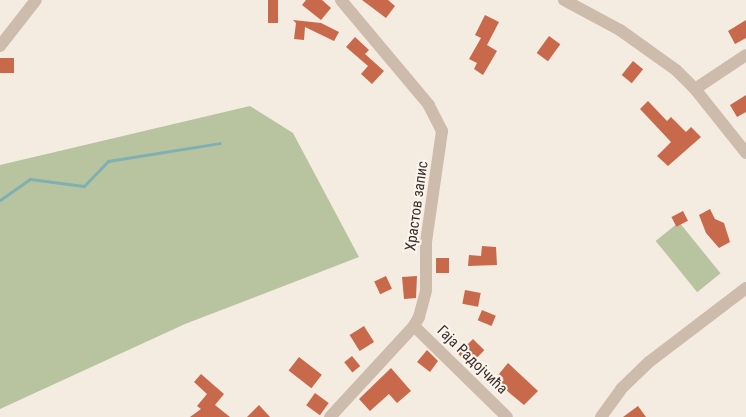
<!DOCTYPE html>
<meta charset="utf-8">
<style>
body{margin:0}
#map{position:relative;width:746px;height:417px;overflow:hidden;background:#f4ebe1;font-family:"Roboto Condensed",sans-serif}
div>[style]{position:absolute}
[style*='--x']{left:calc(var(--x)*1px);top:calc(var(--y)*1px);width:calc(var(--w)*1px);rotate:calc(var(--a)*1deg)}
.green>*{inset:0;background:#b8c4a0;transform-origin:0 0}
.stream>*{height:3px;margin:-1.5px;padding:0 1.5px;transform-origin:1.5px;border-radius:1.5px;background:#7fb0b2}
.building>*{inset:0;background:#c8694b;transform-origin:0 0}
.minor>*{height:12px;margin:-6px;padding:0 6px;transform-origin:6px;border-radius:6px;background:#cdbbac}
span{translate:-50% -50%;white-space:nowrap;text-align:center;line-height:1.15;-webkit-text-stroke:4px #fbf5ee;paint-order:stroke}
.street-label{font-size:15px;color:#3b302b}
</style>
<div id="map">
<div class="green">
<div style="clip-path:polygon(250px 106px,293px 133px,359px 257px,185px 324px,0 409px,0 165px)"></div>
<div style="left:679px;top:222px;width:66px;height:30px;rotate:51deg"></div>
</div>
<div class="stream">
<div style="--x:0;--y:200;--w:37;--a:-35"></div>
<div style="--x:30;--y:179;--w:54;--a:7.4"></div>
<div style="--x:84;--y:186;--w:35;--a:-46"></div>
<div style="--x:108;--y:161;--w:113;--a:-9.1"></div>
</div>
<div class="building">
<div style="left:268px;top:0;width:10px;height:23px"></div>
<div style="clip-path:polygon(306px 0,322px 0,331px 8px,321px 20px,302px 5px)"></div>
<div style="clip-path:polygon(362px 0,388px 0,395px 6px,386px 18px)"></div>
<div style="clip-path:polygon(485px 15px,499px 22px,487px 45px,497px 51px,483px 75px,474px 69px,477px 63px,469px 59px,481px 38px,475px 35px)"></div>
<div style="clip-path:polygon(293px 20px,321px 23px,339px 32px,334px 41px,305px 27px,304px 40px,294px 39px,296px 23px)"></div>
<div style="clip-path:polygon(746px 20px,746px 38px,735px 44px,728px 31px)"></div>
<div style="left:549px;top:36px;width:14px;height:21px;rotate:36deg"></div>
<div style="clip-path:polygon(355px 37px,369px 50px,365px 54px,384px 71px,372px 84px,361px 74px,368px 66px,346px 47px)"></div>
<div style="left:0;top:58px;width:14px;height:15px"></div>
<div style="left:633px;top:61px;width:13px;height:18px;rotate:39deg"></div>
<div style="clip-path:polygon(746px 95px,746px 112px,737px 117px,730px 105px)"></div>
<div style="clip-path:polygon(648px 101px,667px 121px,671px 117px,686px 132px,691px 127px,701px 137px,668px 166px,657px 156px,671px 142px,640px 109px)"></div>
<div style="clip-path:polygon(710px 209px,715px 219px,724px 223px,730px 242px,719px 248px,706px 233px,699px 215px)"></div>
<div style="left:683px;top:211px;width:11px;height:13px;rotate:63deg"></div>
<div style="clip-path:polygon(482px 246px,496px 247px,497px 265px,468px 266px,469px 255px,481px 256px)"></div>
<div style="left:436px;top:258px;width:13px;height:15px"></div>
<div style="left:386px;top:276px;width:14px;height:13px;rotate:65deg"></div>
<div style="clip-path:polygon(417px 276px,416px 298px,404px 299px,402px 277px)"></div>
<div style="left:465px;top:290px;width:16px;height:14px;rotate:11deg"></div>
<div style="left:482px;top:310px;width:15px;height:11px;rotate:23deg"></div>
<div style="left:364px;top:326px;width:19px;height:17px;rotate:58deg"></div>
<div style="left:473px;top:339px;width:16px;height:21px;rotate:45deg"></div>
<div style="clip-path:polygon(427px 350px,438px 361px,430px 372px,417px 362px)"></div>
<div style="left:352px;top:356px;width:13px;height:10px;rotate:51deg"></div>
<div style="left:299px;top:357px;width:29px;height:17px;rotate:38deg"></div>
<div style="clip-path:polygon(508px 363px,538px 391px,524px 405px,494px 380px)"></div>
<div style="clip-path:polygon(391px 368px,411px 391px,397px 403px,389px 394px,370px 411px,359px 399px)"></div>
<div style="clip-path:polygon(201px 374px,224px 394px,215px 405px,230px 417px,190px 417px,201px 409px,197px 406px,207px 394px,194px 382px)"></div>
<div style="left:315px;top:393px;width:17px;height:15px;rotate:36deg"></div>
<div style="clip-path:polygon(259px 405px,270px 417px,247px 417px)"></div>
<div style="clip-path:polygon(638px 406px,646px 417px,623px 417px)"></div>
</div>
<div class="minor">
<div style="--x:564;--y:0;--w:64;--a:28.2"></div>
<div style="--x:620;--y:30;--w:69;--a:35.5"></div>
<div style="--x:676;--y:70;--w:27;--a:45"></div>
<div style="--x:695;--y:89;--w:82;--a:51.4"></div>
<div style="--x:0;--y:46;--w:58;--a:-52"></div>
<div style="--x:695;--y:89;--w:61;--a:-33.7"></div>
<div style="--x:414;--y:326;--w:130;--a:44.4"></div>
<div style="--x:330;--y:417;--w:124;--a:-47.3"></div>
<div style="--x:414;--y:326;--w:10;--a:-61"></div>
<div style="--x:419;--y:317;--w:28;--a:-75"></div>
<div style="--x:426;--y:290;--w:48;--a:-90"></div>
<div style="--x:426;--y:242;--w:112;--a:-81.8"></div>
<div style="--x:442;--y:131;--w:29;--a:-117"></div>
<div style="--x:429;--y:105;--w:137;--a:-130"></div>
<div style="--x:601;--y:417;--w:34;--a:-54"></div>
<div style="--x:621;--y:389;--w:39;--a:-44"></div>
<div style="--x:649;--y:362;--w:122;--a:-37.3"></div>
</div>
<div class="street-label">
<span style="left:417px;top:206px;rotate:-82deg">Храстов запис</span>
<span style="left:472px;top:360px;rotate:44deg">Гаја Радојчића</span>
</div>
</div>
